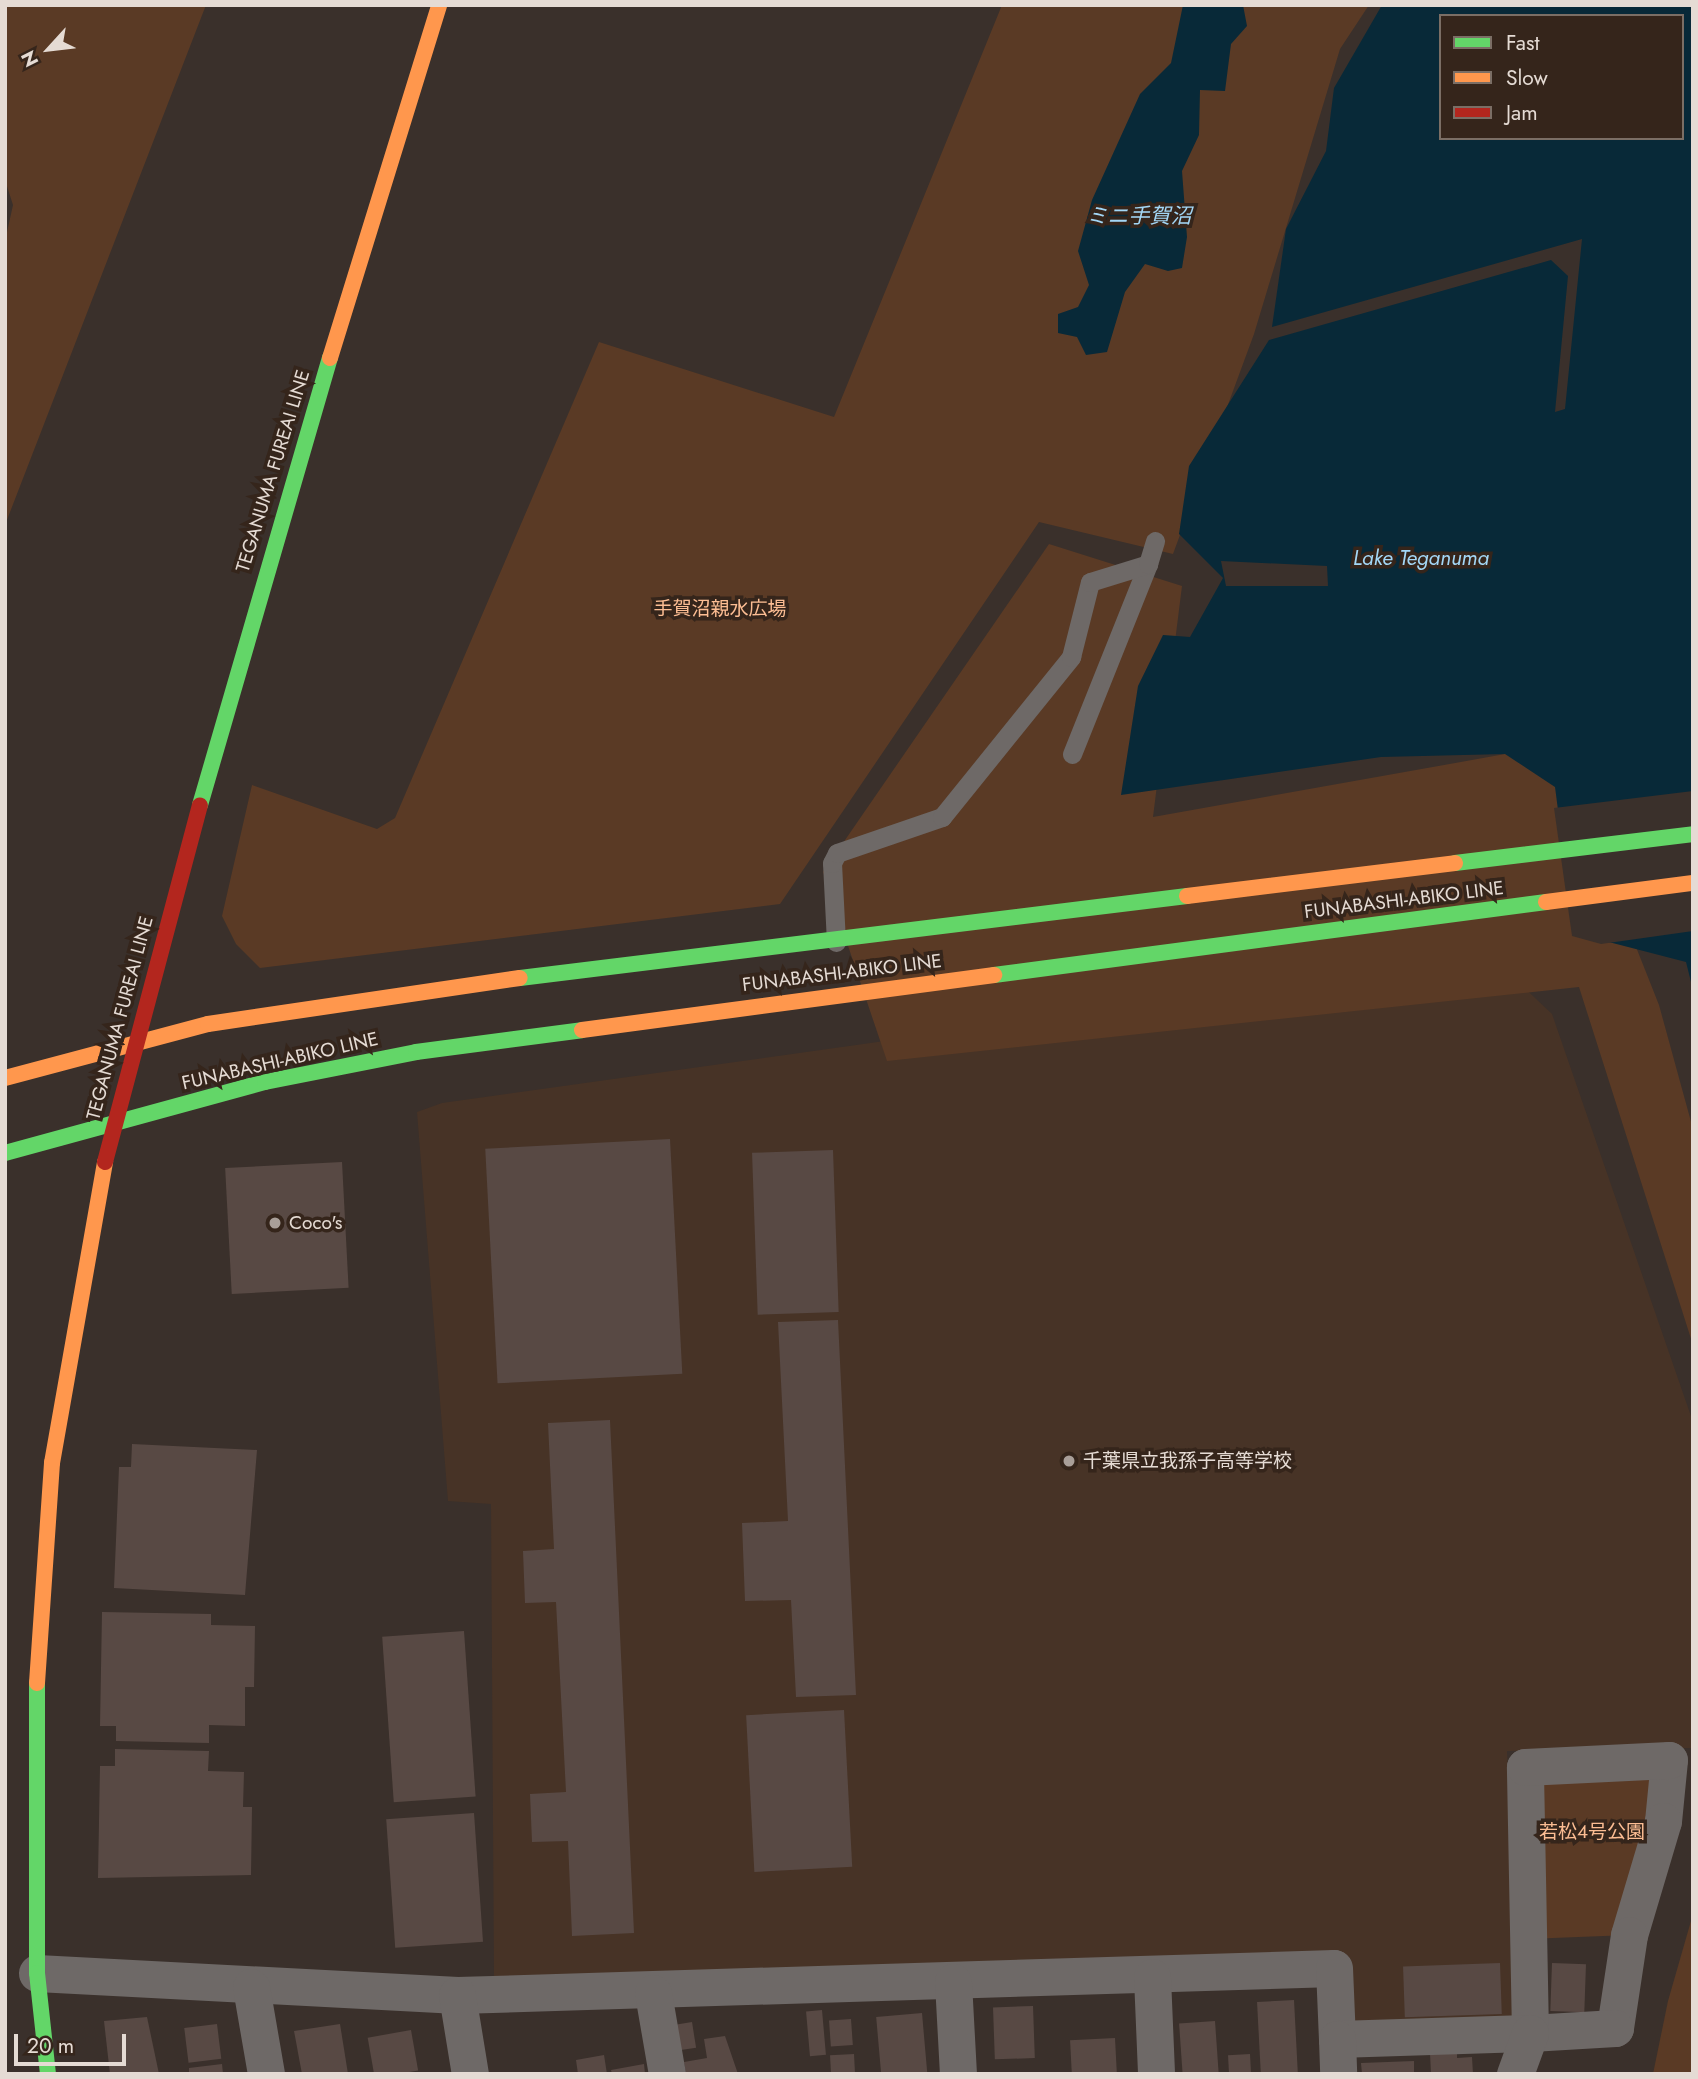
<!DOCTYPE html>
<meta charset="utf-8">
<style>
body{margin:0}
#map{position:relative;width:1698px;height:2079px;overflow:hidden;background:#3a302b;font-family:Jost,"Noto Sans JP",sans-serif}
div>[style]{position:absolute}
[style*='--x']{left:calc(var(--x)*1px);top:calc(var(--y)*1px);width:calc(var(--w)*1px);rotate:calc(var(--a)*1deg)}
.built>*{inset:0;background:#473326}
.green>*{inset:0;background:#5a3a25}
.water>*{inset:0;background:#082938}
.pier>*{inset:0;background:#3a302b}
.building>*{inset:0;background:#584944;transform-origin:0 0}
.lane>*{height:19px;margin:-9.5px;padding:0 9.5px;transform-origin:9.5px;border-radius:9.5px;background:#6e6967}
.street>*{height:37px;margin:-18.5px;padding:0 18.5px;transform-origin:18.5px;border-radius:18.5px;background:#6e6967}
.fast>*{height:16px;margin:-8px;padding:0 8px;transform-origin:8px;border-radius:8px;background:#63d668}
.slow>*{height:16px;margin:-8px;padding:0 8px;transform-origin:8px;border-radius:8px;background:#ff974d}
.jam>*{height:16px;margin:-8px;padding:0 8px;transform-origin:8px;border-radius:8px;background:#b3261e}
.dots>*{width:19px;height:19px;translate:-50% -50%;box-sizing:border-box;border:4px solid #35251b;border-radius:50%}
span{translate:-50% -50%;white-space:nowrap;text-align:center;line-height:1.15;-webkit-text-stroke:7px #35251b;paint-order:stroke}
.street-label{font-size:19px;color:#e5dbd4}
.park-label{font-size:19px;color:#fcbd93}
.poi-label{font-size:19px;color:#e5dbd4}
.left{translate:0 -50%;text-align:left}
.water-label{font-size:21px;color:#a3d7f6;font-style:italic}
.frame{position:absolute;inset:0;border:7px solid #e5dbd4;pointer-events:none}
.legend{position:absolute;left:1439px;top:14px;width:245px;height:126px;box-sizing:border-box;background:#35251b;border:2px solid #7b6e65;margin:0;padding:9px 12px;list-style:none;font-size:21px;color:#e5dbd4}
.legend li{display:flex;align-items:center;gap:14px;height:35px}
.legend b{width:35px;border:2px solid #7b6e65}
.north{position:absolute;left:14px;top:14px;width:70px;height:70px;-webkit-text-stroke:5px #35251b;paint-order:stroke;rotate:243deg;font-size:19px;font-weight:700;line-height:28px;text-align:center;color:#e5dbd4}
.north::after{content:'';display:block;margin:auto;width:24px;height:32px;background:#e5dbd4;clip-path:polygon(50% 0,100% 100%,50% 72%,0 100%)}
.scale{position:absolute;left:14px;top:2034px;width:112px;height:32px;box-sizing:border-box;border:4px solid #e5dbd4;border-top:0;padding-left:9px;font-size:21px;line-height:24px;white-space:nowrap;color:#e5dbd4;-webkit-text-stroke:5px #35251b;paint-order:stroke}
</style>
<div id="map">
<div class="built">
<div style="clip-path:polygon(1491px 956px,1552px 1014px,1693px 1422px,1693px 1748px,1507px 1751px,1520px 2026px,1347px 2028px,1341px 1952px,494px 1978px,491px 1504px,448px 1501px,417px 1112px,442px 1103px)"></div>
</div>
<div class="green">
<div style="clip-path:polygon(5px 5px,206px 5px,5px 525px,5px 241px,13px 205px,5px 180px)"></div>
<div style="clip-path:polygon(1002px 5px,1369px 5px,1340px 49px,1254px 334px,1173px 554px,1039px 522px,780px 904px,260px 968px,236px 944px,222px 916px,252px 785px,377px 829px,395px 818px,599px 342px,834px 417px)"></div>
<div style="clip-path:polygon(1049px 544px,1182px 586px,1153px 817px,1556px 745px,1659px 1005px,1693px 1129px,1693px 1345px,1579px 987px,887px 1061px,823px 872px)"></div>
<div style="clip-path:polygon(1667px 1761px,1629px 1935px,1528px 1939px,1525px 1767px)"></div>
<div style="clip-path:polygon(1693px 1914px,1693px 2074px,1653px 2074px,1668px 2001px)"></div>
</div>
<div class="water">
<div style="clip-path:polygon(1183px 5px,1243px 5px,1247px 26px,1231px 44px,1225px 91px,1200px 90px,1199px 135px,1182px 171px,1187px 237px,1182px 268px,1168px 271px,1145px 264px,1125px 292px,1107px 352px,1086px 355px,1077px 337px,1058px 333px,1058px 314px,1078px 307px,1089px 285px,1078px 251px,1092px 200px,1140px 94px,1171px 63px)"></div>
<div style="clip-path:polygon(evenodd,1382px 5px,1693px 5px,1693px 990px,1686px 962px,1574px 933px,1555px 787px,1505px 754px,1381px 757px,1121px 795px,1138px 686px,1163px 635px,1190px 637px,1223px 578px,1179px 534px,1189px 466px,1269px 340px,1551px 260px,1568px 276px,1555px 412px,1565px 409px,1582px 239px,1272px 327px,1286px 229px,1326px 151px,1334px 88px,1382px 5px,1441px 16px,1682px 16px,1682px 138px,1441px 138px,1441px 16px)"></div>
</div>
<div class="pier">
<div style="clip-path:polygon(1221px 561px,1327px 566px,1328px 586px,1226px 586px)"></div>
<div style="clip-path:polygon(1693px 791px,1693px 931px,1601px 944px,1572px 936px,1554px 808px)"></div>
</div>
<div class="building">
<div style="left:670px;top:1139px;width:235px;height:185px;rotate:87deg"></div>
<div style="left:833px;top:1150px;width:162px;height:81px;rotate:88deg"></div>
<div style="left:342px;top:1162px;width:126px;height:117px;rotate:87deg"></div>
<div style="clip-path:polygon(838px 1320px,856px 1695px,796px 1697px,791px 1600px,745px 1601px,742px 1523px,788px 1521px,778px 1322px)"></div>
<div style="clip-path:polygon(610px 1420px,634px 1933px,572px 1936px,568px 1841px,532px 1842px,530px 1794px,566px 1792px,556px 1602px,525px 1603px,523px 1551px,554px 1549px,548px 1423px)"></div>
<div style="clip-path:polygon(132px 1444px,257px 1450px,245px 1595px,114px 1588px,119px 1467px,131px 1467px)"></div>
<div style="clip-path:polygon(102px 1612px,211px 1614px,211px 1625px,255px 1626px,254px 1687px,245px 1687px,245px 1726px,209px 1725px,209px 1743px,116px 1741px,116px 1726px,100px 1726px)"></div>
<div style="left:464px;top:1631px;width:166px;height:82px;rotate:86deg"></div>
<div style="left:844px;top:1710px;width:157px;height:98px;rotate:87deg"></div>
<div style="clip-path:polygon(115px 1749px,209px 1751px,208px 1771px,244px 1772px,243px 1807px,252px 1807px,251px 1875px,98px 1878px,100px 1766px,115px 1766px)"></div>
<div style="left:474px;top:1813px;width:129px;height:88px;rotate:86deg"></div>
<div style="left:1500px;top:1963px;width:51px;height:97px;rotate:88deg"></div>
<div style="left:1552px;top:1963px;width:34px;height:48px;rotate:2deg"></div>
<div style="left:1294px;top:2000px;width:74px;height:37px;rotate:87deg"></div>
<div style="left:1033px;top:2006px;width:52px;height:40px;rotate:88deg"></div>
<div style="left:822px;top:2010px;width:45px;height:16px;rotate:85deg"></div>
<div style="left:922px;top:2013px;width:61px;height:46px;rotate:85deg"></div>
<div style="clip-path:polygon(147px 2017px,159px 2074px,110px 2074px,104px 2021px)"></div>
<div style="left:851px;top:2019px;width:26px;height:22px;rotate:86deg"></div>
<div style="left:1215px;top:2021px;width:53px;height:36px;rotate:86deg"></div>
<div style="left:692px;top:2022px;width:26px;height:17px;rotate:81deg"></div>
<div style="left:217px;top:2024px;width:35px;height:33px;rotate:83deg"></div>
<div style="clip-path:polygon(340px 2024px,348px 2074px,302px 2074px,294px 2031px)"></div>
<div style="left:411px;top:2030px;width:41px;height:44px;rotate:80deg"></div>
<div style="clip-path:polygon(725px 2036px,738px 2074px,686px 2074px,684px 2062px,707px 2058px,704px 2039px)"></div>
<div style="left:1115px;top:2038px;width:36px;height:45px;rotate:87deg"></div>
<div style="clip-path:polygon(1457px 2051px,1457px 2058px,1472px 2057px,1473px 2074px,1431px 2074px,1430px 2053px)"></div>
<div style="left:854px;top:2054px;width:20px;height:24px;rotate:87deg"></div>
<div style="left:1250px;top:2054px;width:20px;height:22px;rotate:87deg"></div>
<div style="clip-path:polygon(604px 2055px,607px 2074px,578px 2074px,576px 2060px)"></div>
<div style="clip-path:polygon(1414px 2061px,1414px 2074px,1362px 2074px,1361px 2063px)"></div>
<div style="clip-path:polygon(222px 2064px,223px 2074px,189px 2074px,189px 2068px)"></div>
<div style="clip-path:polygon(644px 2064px,645px 2074px,612px 2074px,611px 2070px)"></div>
</div>
<div class="lane">
<div style="--x:1072;--y:754;--w:205;--a:-68.2"></div>
<div style="--x:836;--y:942;--w:79;--a:-92.9"></div>
<div style="--x:832;--y:863;--w:11;--a:-63"></div>
<div style="--x:837;--y:853;--w:111;--a:-18.9"></div>
<div style="--x:942;--y:817;--w:206;--a:-51.1"></div>
<div style="--x:1071;--y:657;--w:77;--a:-75.8"></div>
<div style="--x:1090;--y:582;--w:61;--a:-17.2"></div>
<div style="--x:1148;--y:564;--w:24;--a:-73"></div>
</div>
<div class="street">
<div style="--x:1669;--y:1760;--w:61;--a:95.6"></div>
<div style="--x:1663;--y:1821;--w:119;--a:106.6"></div>
<div style="--x:1629;--y:1935;--w:94;--a:98.6"></div>
<div style="--x:1615;--y:2028;--w:85;--a:176.6"></div>
<div style="--x:1530;--y:2033;--w:266;--a:-91.1"></div>
<div style="--x:1525;--y:1767;--w:144;--a:-2.8"></div>
<div style="--x:37;--y:1973;--w:421;--a:3"></div>
<div style="--x:457;--y:1995;--w:877;--a:-1.76"></div>
<div style="--x:1334;--y:1968;--w:71;--a:87.6"></div>
<div style="--x:1337;--y:2039;--w:193;--a:-1.8"></div>
<div style="--x:1530;--y:2033;--w:44;--a:110.1"></div>
<div style="--x:1152;--y:1977;--w:97;--a:87.6"></div>
<div style="--x:953;--y:1982;--w:92;--a:86.9"></div>
<div style="--x:251;--y:1987;--w:88;--a:80.2"></div>
<div style="--x:653;--y:1993;--w:82;--a:80.2"></div>
<div style="--x:457;--y:1995;--w:80;--a:80.7"></div>
<div style="--x:1337;--y:2039;--w:35;--a:88"></div>
</div>
<div class="fast">
<div style="--x:200;--y:805;--w:466;--a:-73.8"></div>
<div style="--x:1455;--y:863;--w:240;--a:-6.9"></div>
<div style="--x:994;--y:975;--w:557;--a:-7.53"></div>
<div style="--x:520;--y:978;--w:672;--a:-7.01"></div>
<div style="--x:5;--y:1153;--w:270;--a:-15.3"></div>
<div style="--x:265;--y:1082;--w:154;--a:-11.2"></div>
<div style="--x:416;--y:1052;--w:167;--a:-7.5"></div>
<div style="--x:37;--y:1683;--w:290;--a:90"></div>
<div style="--x:37;--y:1973;--w:102;--a:83.8"></div>
</div>
<div class="slow">
<div style="--x:330;--y:358;--w:369;--a:-72.8"></div>
<div style="--x:1187;--y:896;--w:270;--a:-7"></div>
<div style="--x:1546;--y:902;--w:148;--a:-7.4"></div>
<div style="--x:582;--y:1030;--w:416;--a:-7.6"></div>
<div style="--x:5;--y:1078;--w:210;--a:-14.9"></div>
<div style="--x:208;--y:1024;--w:315;--a:-8.4"></div>
<div style="--x:37;--y:1683;--w:221;--a:-86.1"></div>
<div style="--x:52;--y:1463;--w:306;--a:-80"></div>
</div>
<div class="jam">
<div style="--x:105;--y:1162;--w:369;--a:-75.1"></div>
</div>
<div class="dots">
<div style="left:275px;top:1223px;background:#a99f99"></div>
<div style="left:1069px;top:1461px;background:#a99f99"></div>
</div>
<div class="street-label">
<span style="left:273px;top:471px;rotate:-73deg">TEGANUMA FUREAI LINE</span>
<span style="left:1404px;top:900px;rotate:-7deg">FUNABASHI-ABIKO LINE</span>
<span style="left:842px;top:973px;rotate:-7deg">FUNABASHI-ABIKO LINE</span>
<span style="left:120px;top:1018px;rotate:-75deg">TEGANUMA FUREAI LINE</span>
<span style="left:280px;top:1061px;rotate:-13deg">FUNABASHI-ABIKO LINE</span>
</div>
<div class="park-label">
<span style="left:720px;top:609px">手賀沼親水広場</span>
<span style="left:1592px;top:1832px">若松4号公園</span>
</div>
<div class="poi-label">
<span class="left" style="left:289px;top:1223px">Coco's</span>
<span class="left" style="left:1083px;top:1461px">千葉県立我孫子高等学校</span>
</div>
<div class="water-label">
<span style="left:1139px;top:216px">ミニ手賀沼</span>
<span style="left:1421px;top:558px">Lake Teganuma</span>
</div>
<div class="frame"></div>
<ul class="legend">
<li><b style="height:9px;background:#63d668"></b>Fast</li>
<li><b style="height:9px;background:#ff974d"></b>Slow</li>
<li><b style="height:9px;background:#b3261e"></b>Jam</li>
</ul>
<div class="north">N</div>
<div class="scale">20 m</div>
</div>
